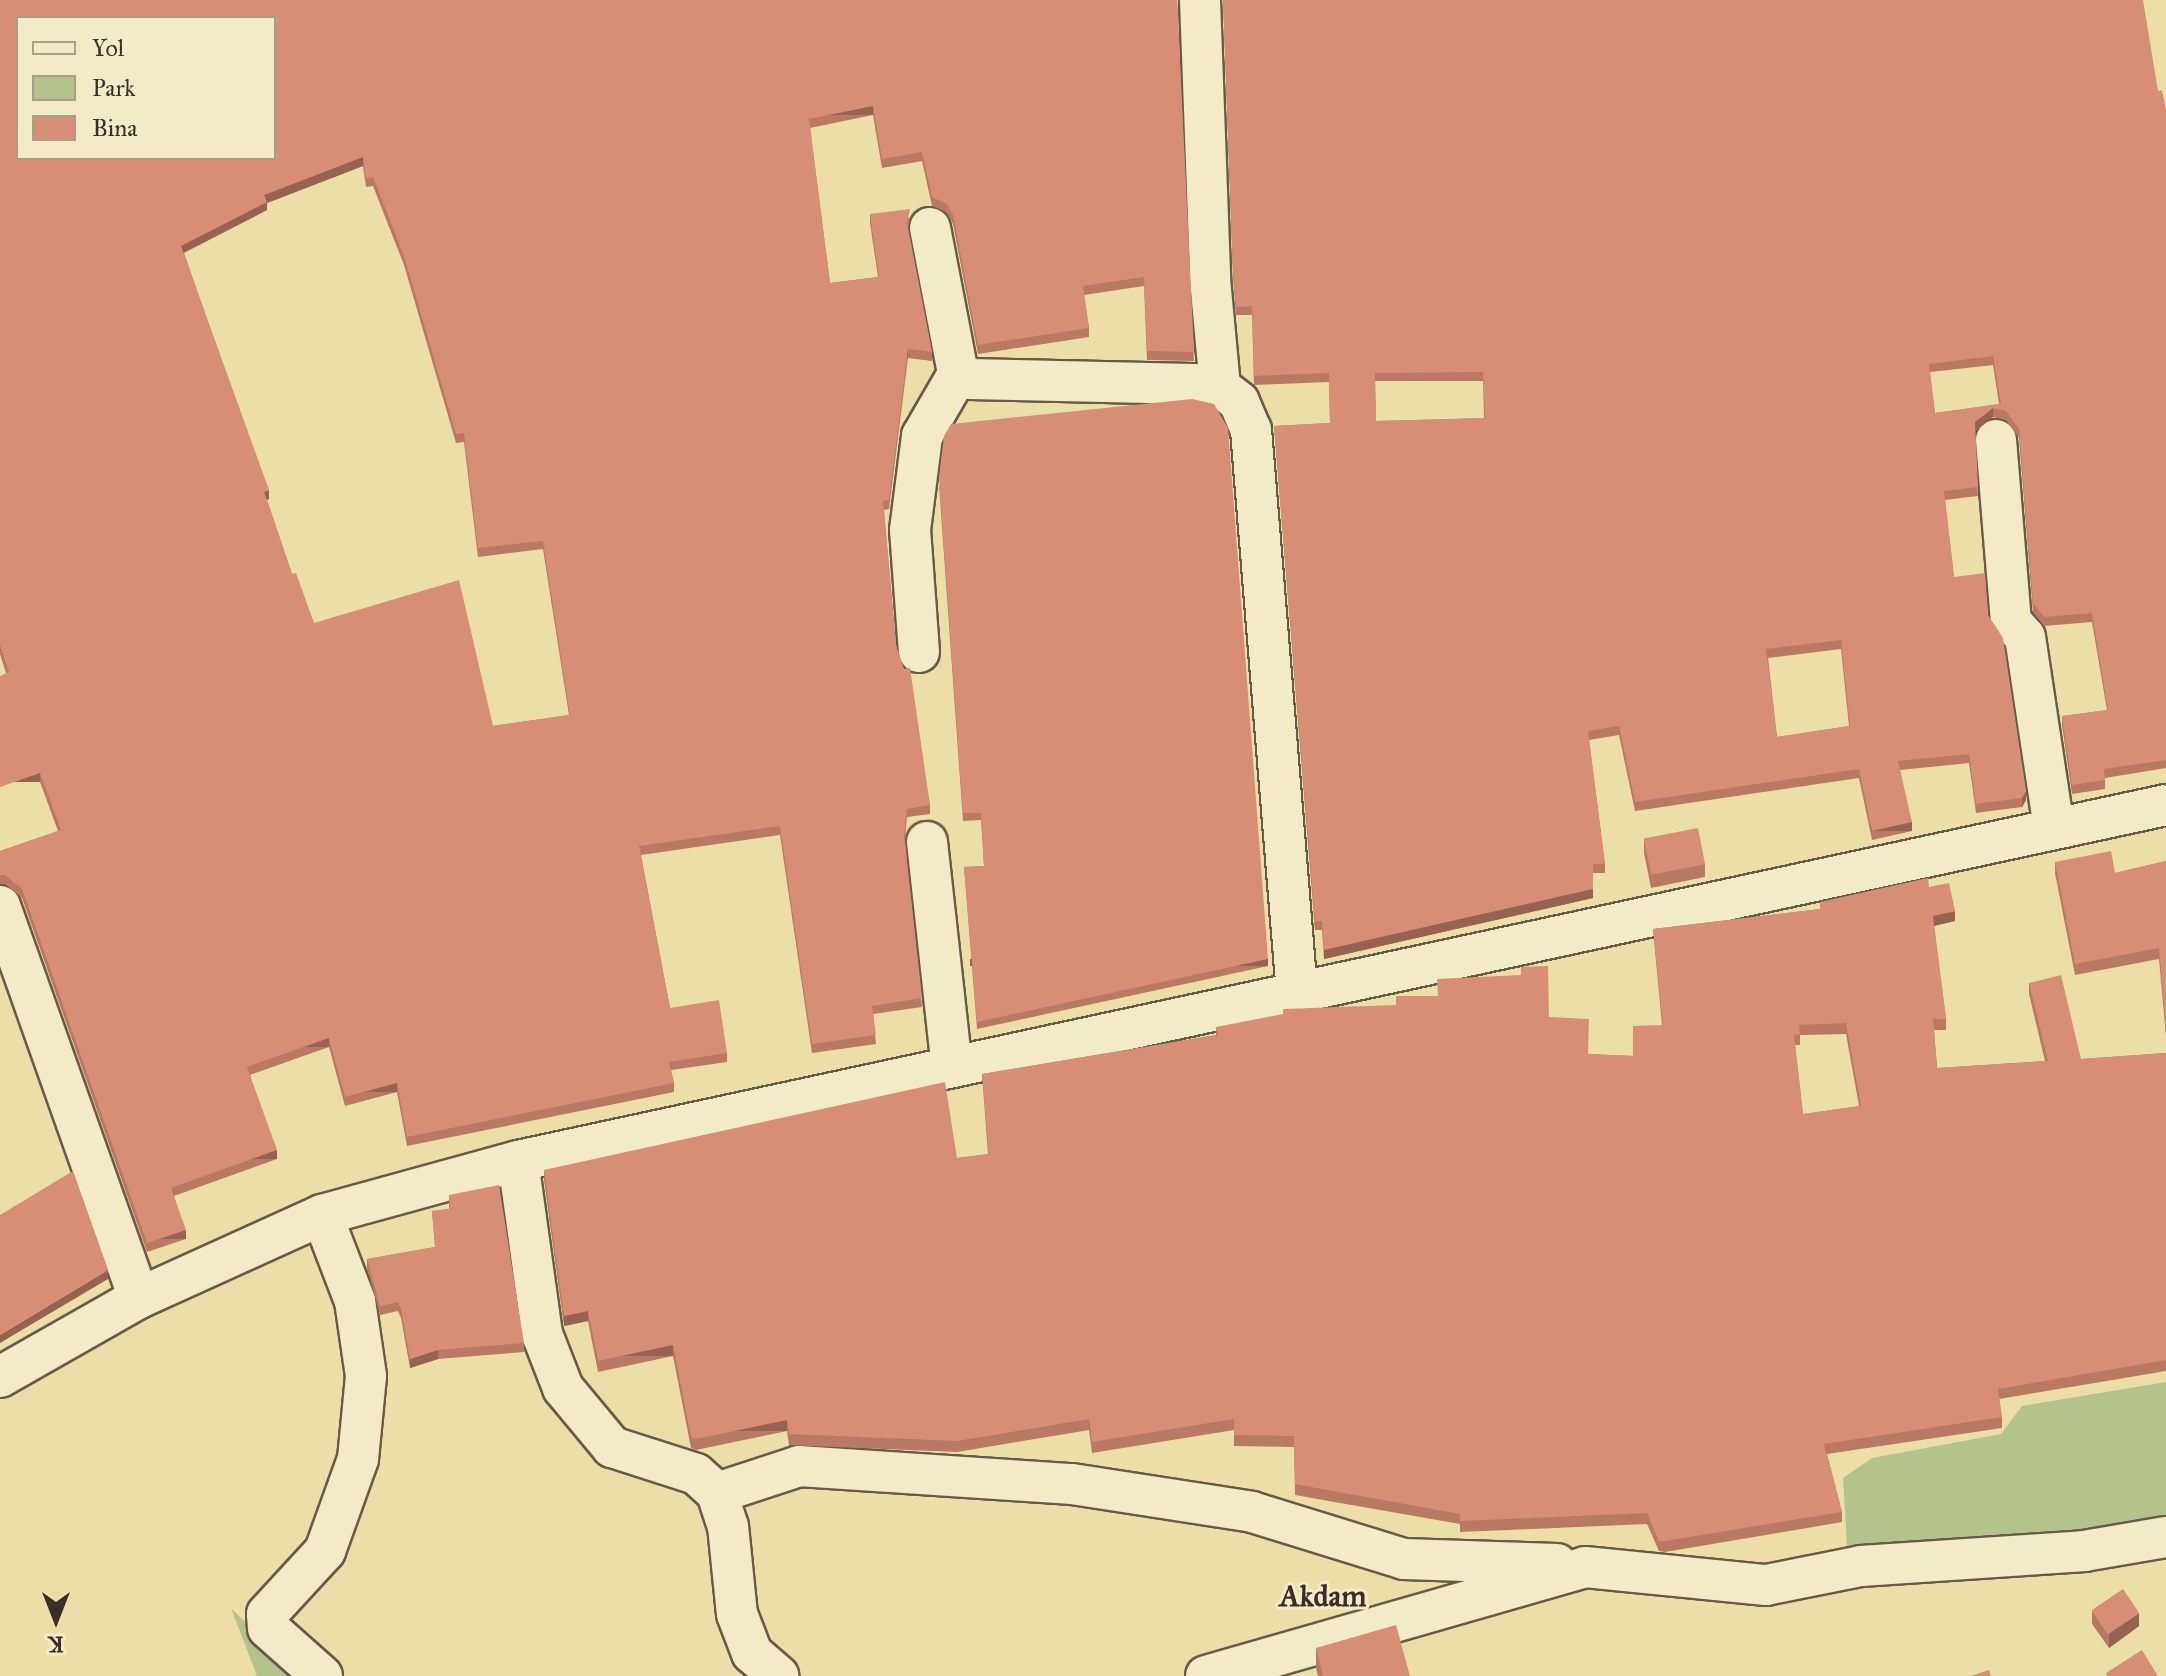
<!DOCTYPE html>
<style>
body{margin:0}
#map{position:relative;width:2166px;height:1676px;overflow:hidden;background:#ecdea9;font-family:"IM FELL Great Primer",serif}
div>[style]{position:absolute}
[style*='--x']{left:calc(var(--x)*1px);top:calc(var(--y)*1px);width:calc(var(--w)*1px);rotate:calc(var(--a)*1deg)}
.green>*{inset:0;background:#b4c28b}
.roads{filter:drop-shadow(2px 0 #665b47) drop-shadow(-2px 0 #665b47) drop-shadow(0 2px #665b47) drop-shadow(0 -2px #665b47)}
.minor>*{height:40px;margin:-20px;padding:0 20px;transform-origin:20px;border-radius:20px;background:#f3eac7}
.wall>*{inset:0;background:#b97965}
.shaded-wall>*{inset:0;background:#966353;transform-origin:0 0}
.building>*{inset:0;background:#d78d76;transform-origin:0 0}
span{translate:-50% -50%;white-space:nowrap;text-align:center;line-height:1.15;-webkit-text-stroke:6px #f3eac7;paint-order:stroke}
.neighbourhood-label{font-size:30px;color:#392f26;font-weight:700}
.legend{position:absolute;left:16px;top:16px;width:260px;height:144px;box-sizing:border-box;background:#f3eac7;border:2px solid #a99f87;margin:0;padding:10px 14px;list-style:none;font-size:24px;color:#392f26}
.legend li{display:flex;align-items:center;gap:16px;height:40px}
.legend b{width:40px;border:2px solid #a99f87}
.north{position:absolute;left:16px;top:1580px;width:80px;height:80px;-webkit-text-stroke:6px #f3eac7;paint-order:stroke;rotate:180deg;font-size:22px;font-weight:700;line-height:32px;text-align:center;color:#392f26}
.north::after{content:'';display:block;margin:auto;width:28px;height:36px;background:#392f26;clip-path:polygon(50% 0,100% 100%,50% 72%,0 100%)}
</style>
<div id="map">
<div class="green">
<div style="clip-path:polygon(2166px 1382px,2166px 1516px,2102px 1533px,1847px 1546px,1843px 1478px,1872px 1458px,2001px 1434px,2022px 1406px)"></div>
<div style="clip-path:polygon(231px 1608px,300px 1676px,257px 1676px)"></div>
</div>
<div class="roads">
<div class="minor">
<div style="--x:1200;--y:0;--w:279;--a:87.9"></div>
<div style="--x:1210;--y:279;--w:108;--a:84.7"></div>
<div style="--x:930;--y:228;--w:149;--a:79.1"></div>
<div style="--x:958;--y:374;--w:13;--a:23"></div>
<div style="--x:970;--y:379;--w:223;--a:1.3"></div>
<div style="--x:1193;--y:384;--w:27;--a:6"></div>
<div style="--x:1220;--y:387;--w:24;--a:38"></div>
<div style="--x:1239;--y:402;--w:30;--a:67"></div>
<div style="--x:1251;--y:430;--w:565;--a:85.33"></div>
<div style="--x:1996;--y:440;--w:182;--a:85.3"></div>
<div style="--x:2011;--y:621;--w:21;--a:49"></div>
<div style="--x:2025;--y:637;--w:194;--a:81.4"></div>
<div style="--x:919;--y:652;--w:122;--a:-94.2"></div>
<div style="--x:910;--y:530;--w:95;--a:-82.7"></div>
<div style="--x:922;--y:436;--w:72;--a:-59.9"></div>
<div style="--x:927;--y:842;--w:226;--a:83.7"></div>
<div style="--x:0;--y:906;--w:416;--a:70.5"></div>
<div style="--x:518;--y:1161;--w:175;--a:82.1"></div>
<div style="--x:542;--y:1334;--w:58;--a:68.7"></div>
<div style="--x:563;--y:1388;--w:77;--a:50.3"></div>
<div style="--x:612;--y:1447;--w:88;--a:17.8"></div>
<div style="--x:696;--y:1474;--w:28;--a:42"></div>
<div style="--x:717;--y:1493;--w:35;--a:72"></div>
<div style="--x:728;--y:1526;--w:88;--a:84.2"></div>
<div style="--x:737;--y:1614;--w:42;--a:69"></div>
<div style="--x:752;--y:1653;--w:35;--a:41"></div>
<div style="--x:0;--y:1377;--w:160;--a:-29.6"></div>
<div style="--x:139;--y:1298;--w:201;--a:-24.4"></div>
<div style="--x:322;--y:1215;--w:203;--a:-15.4"></div>
<div style="--x:518;--y:1161;--w:1686;--a:-12.19"></div>
<div style="--x:717;--y:1493;--w:86;--a:-18.2"></div>
<div style="--x:799;--y:1466;--w:274;--a:3.8"></div>
<div style="--x:1072;--y:1484;--w:182;--a:8.8"></div>
<div style="--x:1252;--y:1512;--w:159;--a:17.2"></div>
<div style="--x:1404;--y:1559;--w:153;--a:1.9"></div>
<div style="--x:322;--y:1676;--w:72;--a:-138.4"></div>
<div style="--x:268;--y:1628;--w:14;--a:-94"></div>
<div style="--x:267;--y:1614;--w:86;--a:-47.4"></div>
<div style="--x:325;--y:1551;--w:98;--a:-70.3"></div>
<div style="--x:358;--y:1459;--w:83;--a:-84.5"></div>
<div style="--x:366;--y:1376;--w:76;--a:-98.3"></div>
<div style="--x:355;--y:1301;--w:92;--a:-111"></div>
<div style="--x:1206;--y:1676;--w:394;--a:-16"></div>
<div style="--x:1585;--y:1567;--w:182;--a:5.7"></div>
<div style="--x:1766;--y:1585;--w:97;--a:-11.3"></div>
<div style="--x:1861;--y:1566;--w:224;--a:-3.8"></div>
<div style="--x:2084;--y:1551;--w:83;--a:-9.7"></div>
</div>
</div>
<div class="wall">
<div style="clip-path:polygon(evenodd,0 0,1177px 0,1194px 361px,1147px 360px,1144px 286px,1084px 295px,1089px 328px,1089px 337px,978px 354px,953px 224px,947px 212px,932px 206px,922px 161px,882px 168px,873px 115px,810px 128px,830px 283px,878px 277px,870px 223px,870px 214px,910px 218px,908px 228px,932px 352px,932px 361px,908px 358px,889px 509px,884px 510px,896px 645px,930px 805px,930px 814px,907px 817px,905px 839px,922px 1007px,873px 1014px,876px 1044px,812px 1053px,780px 835px,641px 855px,670px 1008px,727px 1053px,727px 1062px,671px 1070px,674px 1083px,674px 1092px,407px 1146px,397px 1092px,345px 1106px,329px 1047px,250px 1075px,277px 1159px,174px 1196px,186px 1239px,147px 1252px,22px 898px,5px 884px,0 884px,0 851px,58px 831px,40px 782px,0 654px,0 0,363px 166px,366px 187px,373px 186px,404px 265px,456px 443px,464px 442px,478px 557px,543px 549px,569px 715px,493px 726px,314px 623px,292px 574px,267px 500px,269px 499px,184px 253px,267px 210px,267px 203px,363px 166px)"></div>
<div style="clip-path:polygon(evenodd,1223px 0,2158px 91px,2166px 110px,2166px 768px,2105px 778px,2105px 789px,2072px 794px,2062px 725px,2062px 716px,2107px 710px,2092px 622px,2044px 626px,2033px 612px,2019px 438px,2006px 420px,1993px 417px,1975px 431px,1978px 496px,1945px 500px,1954px 577px,1988px 615px,2026px 800px,2022px 807px,1976px 813px,1969px 763px,1900px 770px,1912px 831px,1872px 840px,1859px 778px,1635px 811px,1619px 735px,1589px 740px,1605px 864px,1605px 873px,1593px 873px,1593px 898px,1324px 959px,1322px 930px,1315px 930px,1274px 426px,1330px 423px,1329px 382px,1254px 385px,1252px 315px,1236px 315px,1233px 278px,1223px 0,1993px 365px,1999px 404px,1935px 413px,1930px 372px,1993px 365px,1223px 0,1375px 381px,1483px 381px,1484px 418px,1376px 421px,1375px 381px,1223px 0,1841px 649px,1849px 726px,1777px 737px,1768px 658px,1841px 649px)"></div>
<div style="clip-path:polygon(939px 485px,1268px 966px,977px 1029px,964px 867px,984px 866px,981px 820px,963px 821px)"></div>
<div style="clip-path:polygon(1644px 839px,1705px 864px,1705px 877px,1651px 888px,1644px 853px)"></div>
<div style="clip-path:polygon(2166px 861px,2166px 1036px,2159px 959px,2075px 975px,2055px 873px,2055px 862px,2115px 873px)"></div>
<div style="clip-path:polygon(evenodd,1929px 887px,1955px 921px,1934px 926px,1946px 1019px,1946px 1030px,1934px 1030px,1937px 1068px,2045px 1061px,2029px 994px,2029px 983px,2081px 1059px,2166px 1053px,2166px 1371px,1999px 1399px,2002px 1417px,2002px 1428px,1827px 1454px,1842px 1512px,1842px 1522px,1665px 1552px,1659px 1551px,1647px 1524px,1460px 1532px,1460px 1524px,1295px 1495px,1294px 1447px,1234px 1446px,1234px 1430px,1092px 1453px,1089px 1430px,957px 1452px,789px 1445px,787px 1431px,696px 1450px,691px 1448px,673px 1356px,598px 1372px,588px 1321px,564px 1326px,544px 1180px,544px 1170px,957px 1158px,988px 1154px,982px 1074px,1216px 1035px,1216px 1027px,1549px 1017px,1589px 1054px,1633px 1056px,1662px 1025px,1653px 929px,1820px 909px,1929px 887px,1846px 1034px,1859px 1106px,1803px 1114px,1795px 1045px,1800px 1045px,1800px 1035px,1846px 1034px)"></div>
<div style="clip-path:polygon(449px 1195px,524px 1343px,524px 1352px,438px 1359px,410px 1368px,401px 1318px,398px 1311px,380px 1315px,367px 1268px,367px 1259px,435px 1247px,432px 1211px,449px 1209px)"></div>
<div style="clip-path:polygon(2092px 1611px,2139px 1626px,2109px 1648px,2092px 1624px)"></div>
<div style="clip-path:polygon(1316px 1648px,1410px 1676px,1318px 1676px,1316px 1668px)"></div>
</div>
<div class="shaded-wall">
<div style="left:873px;top:106px;width:9px;height:65px;rotate:90deg"></div>
<div style="clip-path:polygon(363px 157px,363px 166px,267px 203px,267px 210px,181px 254px,181px 246px,264px 195px)"></div>
<div style="left:908px;top:349px;width:9px;height:152px;rotate:90deg"></div>
<div style="clip-path:polygon(1993px 408px,1993px 417px,1975px 431px,1975px 422px)"></div>
<div style="clip-path:polygon(269px 490px,269px 499px,264px 501px,264px 492px)"></div>
<div style="left:40px;top:773px;width:9px;height:42px;rotate:90deg"></div>
<div style="clip-path:polygon(2026px 791px,2026px 800px,2022px 807px,2022px 798px)"></div>
<div style="left:1912px;top:822px;width:9px;height:41px;rotate:90deg"></div>
<div style="clip-path:polygon(1593px 864px,1593px 898px,1324px 959px,1324px 950px)"></div>
<div style="clip-path:polygon(1955px 911px,1955px 921px,1933px 926px,1933px 916px)"></div>
<div style="left:1268px;top:959px;width:7px;height:298px;rotate:90deg"></div>
<div style="left:329px;top:1038px;width:9px;height:87px;rotate:90deg"></div>
<div style="left:397px;top:1083px;width:9px;height:54px;rotate:90deg"></div>
<div style="left:277px;top:1150px;width:9px;height:113px;rotate:90deg"></div>
<div style="left:186px;top:1230px;width:9px;height:41px;rotate:90deg"></div>
<div style="clip-path:polygon(108px 1270px,108px 1279px,0 1343px,0 1335px)"></div>
<div style="clip-path:polygon(588px 1311px,588px 1321px,564px 1326px,564px 1316px)"></div>
<div style="left:673px;top:1345px;width:11px;height:77px;rotate:90deg"></div>
<div style="clip-path:polygon(438px 1350px,438px 1359px,410px 1368px,410px 1359px)"></div>
<div style="left:787px;top:1420px;width:11px;height:93px;rotate:90deg"></div>
<div style="clip-path:polygon(2139px 1613px,2139px 1626px,2109px 1648px,2109px 1634px)"></div>
</div>
<div class="building">
<div style="clip-path:polygon(evenodd,0 0,1177px 0,1194px 352px,1147px 351px,1144px 277px,1083px 286px,1089px 328px,978px 345px,953px 215px,947px 204px,932px 197px,922px 152px,882px 159px,873px 106px,809px 119px,830px 283px,879px 277px,870px 214px,910px 209px,907px 223px,932px 352px,908px 349px,889px 500px,883px 501px,896px 645px,904px 669px,910px 668px,930px 805px,907px 809px,904px 835px,922px 998px,872px 1006px,876px 1035px,812px 1044px,780px 826px,639px 846px,670px 1008px,719px 1000px,727px 1053px,669px 1062px,674px 1083px,407px 1137px,397px 1083px,345px 1097px,329px 1038px,247px 1067px,277px 1150px,171px 1188px,186px 1230px,147px 1243px,22px 889px,5px 875px,0 875px,0 851px,61px 830px,40px 773px,0 787px,0 676px,9px 672px,0 645px,0 0,18px 18px,274px 18px,274px 158px,18px 158px,18px 18px,0 0,363px 157px,366px 178px,373px 177px,404px 256px,456px 434px,464px 433px,478px 548px,543px 541px,570px 715px,493px 726px,459px 580px,314px 623px,296px 573px,292px 574px,264px 492px,269px 490px,181px 246px,267px 202px,264px 195px,363px 157px)"></div>
<div style="clip-path:polygon(evenodd,1223px 0,2143px 0,2158px 91px,2162px 90px,2166px 110px,2166px 760px,2104px 769px,2105px 780px,2072px 785px,2062px 716px,2108px 710px,2092px 613px,2044px 617px,2033px 603px,2019px 429px,2006px 411px,1993px 408px,1975px 422px,1978px 487px,1944px 491px,1954px 577px,1985px 573px,1988px 615px,2003px 638px,2026px 791px,2022px 798px,1976px 804px,1969px 754px,1898px 761px,1912px 822px,1872px 831px,1859px 769px,1635px 802px,1619px 726px,1588px 731px,1605px 864px,1593px 864px,1593px 889px,1324px 950px,1322px 921px,1315px 921px,1274px 426px,1330px 423px,1329px 373px,1254px 376px,1252px 306px,1236px 307px,1233px 269px,1223px 0,1993px 356px,2001px 404px,1935px 413px,1929px 364px,1993px 356px,1223px 0,1483px 372px,1485px 418px,1376px 421px,1375px 373px,1483px 372px,1223px 0,1841px 640px,1850px 726px,1777px 737px,1766px 649px,1841px 640px)"></div>
<div style="clip-path:polygon(1192px 399px,1214px 404px,1228px 428px,1268px 959px,977px 1022px,964px 867px,984px 866px,981px 813px,963px 813px,939px 477px,944px 436px,951px 424px)"></div>
<div style="left:1698px;top:828px;width:37px;height:55px;rotate:79deg"></div>
<div style="clip-path:polygon(2111px 851px,2115px 873px,2166px 861px,2166px 1025px,2159px 948px,2075px 964px,2055px 862px)"></div>
<div style="clip-path:polygon(evenodd,1928px 878px,1929px 887px,1949px 883px,1955px 911px,1933px 916px,1946px 1019px,1933px 1019px,1937px 1068px,2048px 1061px,2029px 983px,2061px 975px,2081px 1059px,2166px 1053px,2166px 1360px,1998px 1389px,2002px 1417px,1824px 1444px,1842px 1512px,1665px 1541px,1659px 1541px,1647px 1513px,1460px 1521px,1460px 1514px,1295px 1484px,1294px 1436px,1234px 1435px,1234px 1419px,1092px 1442px,1089px 1419px,957px 1441px,789px 1434px,787px 1420px,696px 1439px,691px 1437px,673px 1345px,598px 1361px,588px 1311px,564px 1316px,544px 1170px,945px 1082px,957px 1158px,989px 1154px,982px 1074px,1218px 1035px,1216px 1027px,1283px 1014px,1283px 1009px,1396px 1005px,1396px 996px,1438px 996px,1437px 979px,1521px 975px,1521px 967px,1548px 966px,1549px 1017px,1589px 1019px,1588px 1054px,1633px 1056px,1633px 1026px,1663px 1025px,1653px 929px,1820px 909px,1820px 902px,1928px 878px,1846px 1023px,1861px 1106px,1803px 1114px,1794px 1035px,1800px 1034px,1799px 1025px,1846px 1023px)"></div>
<div style="clip-path:polygon(73px 1171px,108px 1270px,0 1335px,0 1215px)"></div>
<div style="clip-path:polygon(499px 1185px,524px 1343px,438px 1350px,410px 1359px,401px 1309px,398px 1302px,380px 1306px,367px 1259px,435px 1247px,432px 1211px,450px 1209px,449px 1195px)"></div>
<div style="left:2123px;top:1589px;width:29px;height:38px;rotate:56deg"></div>
<div style="clip-path:polygon(1396px 1625px,1410px 1676px,1323px 1676px,1316px 1648px)"></div>
<div style="clip-path:polygon(2142px 1650px,2158px 1676px,2107px 1676px,2106px 1673px)"></div>
<div style="clip-path:polygon(1989px 1670px,1991px 1676px,1971px 1676px)"></div>
</div>
<div class="neighbourhood-label">
<span style="left:1323px;top:1596px">Akdam</span>
</div>
<ul class="legend">
<li><b style="height:10px;background:#f3eac7"></b>Yol</li>
<li><b style="height:22px;background:#b4c28b"></b>Park</li>
<li><b style="height:22px;background:#d78d76"></b>Bina</li>
</ul>
<div class="north">K</div>
</div>
